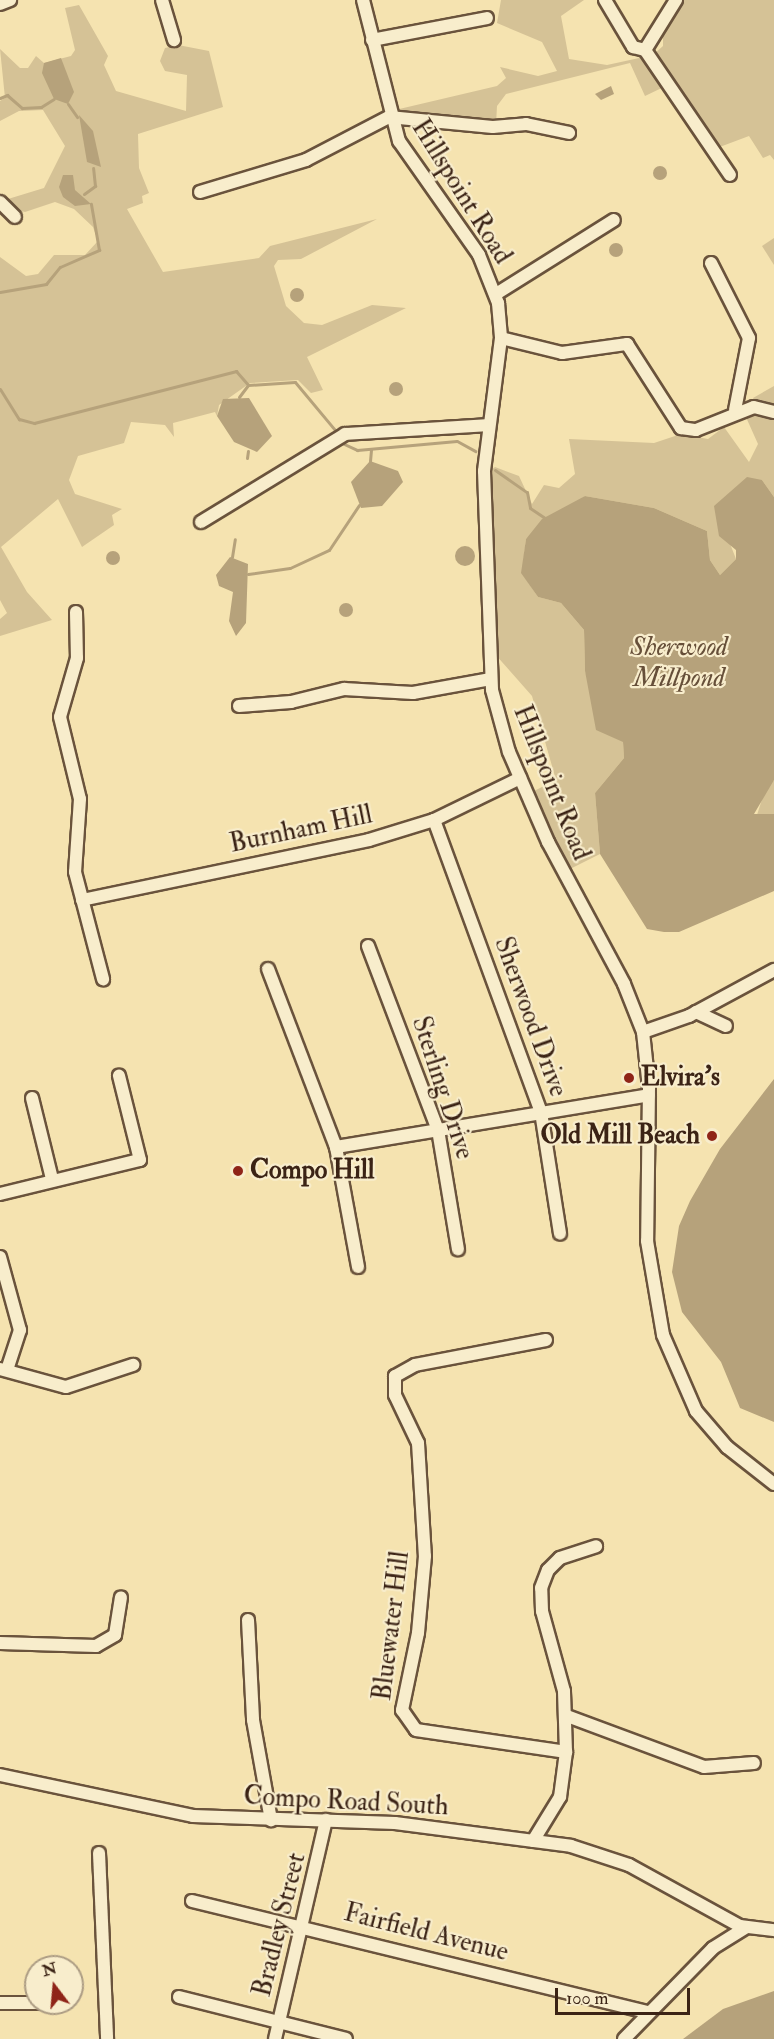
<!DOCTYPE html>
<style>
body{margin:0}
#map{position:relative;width:774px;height:2039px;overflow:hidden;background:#f5e3b0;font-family:"IM FELL Double Pica",serif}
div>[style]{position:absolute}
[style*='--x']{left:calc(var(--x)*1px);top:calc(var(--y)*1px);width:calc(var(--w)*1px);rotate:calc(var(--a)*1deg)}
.green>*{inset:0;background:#d5c296}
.water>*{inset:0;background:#b6a27b}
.round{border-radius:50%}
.stream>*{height:3px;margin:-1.5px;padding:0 1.5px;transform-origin:1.5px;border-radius:1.5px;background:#b6a27b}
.roads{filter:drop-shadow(2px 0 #6a533c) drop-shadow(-2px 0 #6a533c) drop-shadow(0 2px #6a533c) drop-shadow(0 -2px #6a533c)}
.minor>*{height:12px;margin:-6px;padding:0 6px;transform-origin:6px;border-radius:6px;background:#f8edcc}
.dots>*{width:16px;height:16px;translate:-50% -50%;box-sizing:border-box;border:3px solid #f8edcc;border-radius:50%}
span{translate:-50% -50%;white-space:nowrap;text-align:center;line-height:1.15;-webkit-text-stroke:4.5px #f8edcc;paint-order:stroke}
.street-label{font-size:26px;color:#3b2315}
.poi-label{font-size:26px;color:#3b2315;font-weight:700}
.left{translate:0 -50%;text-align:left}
.right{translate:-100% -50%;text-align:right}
.water-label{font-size:27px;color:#664f39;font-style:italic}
.north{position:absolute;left:24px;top:1955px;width:60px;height:60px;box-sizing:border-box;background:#f8edcc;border:2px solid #ac9c83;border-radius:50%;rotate:344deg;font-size:16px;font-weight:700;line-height:24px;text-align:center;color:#3b2315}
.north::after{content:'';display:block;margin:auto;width:21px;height:27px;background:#8f2418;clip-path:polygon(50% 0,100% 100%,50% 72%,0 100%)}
.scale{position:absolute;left:555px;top:1988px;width:135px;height:27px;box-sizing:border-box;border:3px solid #3b2315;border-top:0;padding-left:8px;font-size:18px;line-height:21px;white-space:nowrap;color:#3b2315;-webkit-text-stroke:4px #f8edcc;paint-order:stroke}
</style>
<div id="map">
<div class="green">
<div style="clip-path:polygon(501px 0,584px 0,561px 16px,569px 59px,607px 65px,653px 55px,663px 46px,663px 26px,680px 0,774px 0,774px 160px,770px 155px,763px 158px,749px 136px,717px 148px,672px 83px,645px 96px,630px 63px,506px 94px,497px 106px,496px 125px,421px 118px,395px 110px,497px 86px,506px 78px,500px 67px,538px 76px,557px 71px,542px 42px,497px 23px)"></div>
<div style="clip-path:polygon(79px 5px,108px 56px,104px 65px,116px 91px,186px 111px,187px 75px,165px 71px,160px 61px,165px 48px,178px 45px,209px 51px,223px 107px,138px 134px,139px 168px,149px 193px,142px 196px,143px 203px,127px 209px,163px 272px,259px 258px,270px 246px,377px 219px,301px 259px,278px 260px,274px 266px,286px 306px,304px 323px,322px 325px,372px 305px,406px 308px,307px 357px,323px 390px,311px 393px,298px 380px,250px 383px,219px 405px,217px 416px,215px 412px,173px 423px,174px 437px,165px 425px,131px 422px,124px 443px,78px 456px,69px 480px,75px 494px,122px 509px,112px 515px,114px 525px,82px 547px,58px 499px,1px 547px,27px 592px,52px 620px,0 636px,0 619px,7px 613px,0 600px,0 257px,26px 276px,38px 274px,54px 255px,85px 255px,98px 241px,93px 227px,74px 209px,55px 202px,25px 212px,14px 209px,8px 199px,44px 188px,65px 146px,43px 110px,19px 111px,0 121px,0 101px,5px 98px,0 49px,20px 68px,28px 68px,36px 56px,44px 63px,71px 56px,75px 50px,65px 8px)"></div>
<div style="clip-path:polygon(774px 238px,774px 265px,762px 246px)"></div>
<div style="clip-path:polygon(774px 386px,774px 404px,756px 404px,753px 398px)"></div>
<div style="clip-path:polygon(757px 413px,774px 418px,774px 497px,762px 480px,729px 541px,736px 559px,720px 575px,710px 560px,707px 531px,654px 508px,585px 496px,526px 539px,522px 573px,538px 597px,561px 603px,584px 630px,585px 671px,607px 732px,623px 741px,624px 758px,595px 793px,600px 854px,568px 870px,532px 792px,556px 780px,532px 696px,494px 653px,490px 471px,495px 467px,519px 476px,532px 504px,544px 485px,559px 488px,575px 474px,569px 439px,654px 443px,681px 434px,708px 439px,724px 427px,749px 462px,758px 444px,745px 415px)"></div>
<div style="clip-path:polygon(774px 780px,774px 814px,756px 818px,765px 790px)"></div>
</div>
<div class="water">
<div style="clip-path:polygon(61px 58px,74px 92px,68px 104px,54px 99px,42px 73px,44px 63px)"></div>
<div style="clip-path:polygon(611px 86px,614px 94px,601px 100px,595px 94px)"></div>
<div style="clip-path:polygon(79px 115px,93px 131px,101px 167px,87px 162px)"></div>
<div class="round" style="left:653px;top:166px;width:14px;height:14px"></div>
<div style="clip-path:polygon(63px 175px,73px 175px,75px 190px,91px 204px,75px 206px,63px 197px,59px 187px)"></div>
<div class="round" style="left:609px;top:243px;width:14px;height:14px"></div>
<div class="round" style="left:290px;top:288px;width:14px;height:14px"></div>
<div class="round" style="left:389px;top:382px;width:14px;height:14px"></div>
<div style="clip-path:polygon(249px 398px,272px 436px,257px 452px,234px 442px,217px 416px,223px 399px)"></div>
<div style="clip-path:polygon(370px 461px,398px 471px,403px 482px,382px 506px,361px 508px,351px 482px)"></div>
<div style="clip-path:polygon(747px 477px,762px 480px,774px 497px,774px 780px,754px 814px,774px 814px,774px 891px,679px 932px,664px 932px,647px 929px,600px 854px,595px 793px,624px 758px,623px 742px,596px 730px,585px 671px,584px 630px,561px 603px,538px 597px,521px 573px,526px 539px,542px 519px,585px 496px,654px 508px,707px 531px,710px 560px,720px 575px,736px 559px,736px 550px,719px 536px,714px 506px)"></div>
<div class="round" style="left:455px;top:546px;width:20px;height:20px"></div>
<div class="round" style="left:106px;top:551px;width:14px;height:14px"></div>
<div style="clip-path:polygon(230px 557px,248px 564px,246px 623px,236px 636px,229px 621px,233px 592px,219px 586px,216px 575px)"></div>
<div class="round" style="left:339px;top:603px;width:14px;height:14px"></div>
<div style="clip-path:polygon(774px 1079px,774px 1422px,740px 1408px,721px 1362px,682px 1312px,672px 1272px,679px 1226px,690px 1201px,720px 1149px)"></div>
<div style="clip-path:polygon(774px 1991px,774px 2039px,683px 2039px,723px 2009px)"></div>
</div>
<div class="stream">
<div style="--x:0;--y:98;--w:8;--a:-23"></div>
<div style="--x:7;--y:95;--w:20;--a:41"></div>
<div style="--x:22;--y:108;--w:19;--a:-3"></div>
<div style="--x:41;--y:107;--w:15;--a:-32"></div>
<div style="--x:68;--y:104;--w:16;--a:55"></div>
<div style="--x:84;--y:194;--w:14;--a:-36"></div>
<div style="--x:95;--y:186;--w:18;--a:-96"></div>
<div style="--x:0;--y:292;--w:47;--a:-9.9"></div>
<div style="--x:46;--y:284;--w:22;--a:-51"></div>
<div style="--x:60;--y:267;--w:43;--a:-23.6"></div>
<div style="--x:99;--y:250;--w:47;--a:-99.9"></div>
<div style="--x:0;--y:389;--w:36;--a:58"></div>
<div style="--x:19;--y:419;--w:16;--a:15"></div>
<div style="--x:34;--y:423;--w:209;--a:-14.4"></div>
<div style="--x:236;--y:371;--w:18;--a:49"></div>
<div style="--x:248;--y:385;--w:47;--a:-3.7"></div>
<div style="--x:295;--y:382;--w:62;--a:50.2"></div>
<div style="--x:239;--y:397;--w:15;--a:-53"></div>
<div style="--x:342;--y:443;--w:17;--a:25"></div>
<div style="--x:357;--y:450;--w:100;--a:-5.1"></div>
<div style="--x:457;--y:441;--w:21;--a:29"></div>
<div style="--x:247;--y:458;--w:7;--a:-82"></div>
<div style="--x:370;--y:461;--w:12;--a:-85"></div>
<div style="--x:495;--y:470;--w:39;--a:35"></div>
<div style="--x:527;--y:492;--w:16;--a:79"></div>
<div style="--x:530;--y:508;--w:18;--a:34"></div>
<div style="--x:232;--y:557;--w:18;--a:-81"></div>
<div style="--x:248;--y:574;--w:42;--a:-8.1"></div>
<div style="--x:290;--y:568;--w:43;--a:-24.8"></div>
<div style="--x:329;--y:550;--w:54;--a:-56.3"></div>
</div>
<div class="roads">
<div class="minor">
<div style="--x:162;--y:0;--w:42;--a:73.3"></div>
<div style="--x:363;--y:0;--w:146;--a:75.7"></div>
<div style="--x:399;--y:141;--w:139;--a:54.9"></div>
<div style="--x:479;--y:255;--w:52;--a:68.4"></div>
<div style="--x:498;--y:303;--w:35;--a:85"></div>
<div style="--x:501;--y:338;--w:134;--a:97.3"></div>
<div style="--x:484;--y:471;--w:219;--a:87.9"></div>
<div style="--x:492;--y:690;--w:64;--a:74.7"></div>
<div style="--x:509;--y:752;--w:98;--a:66.6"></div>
<div style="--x:548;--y:842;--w:161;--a:61.8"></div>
<div style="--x:624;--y:984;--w:52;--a:68.4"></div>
<div style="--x:643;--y:1032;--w:56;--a:83.9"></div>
<div style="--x:649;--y:1088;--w:153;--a:90.7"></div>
<div style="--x:647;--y:1241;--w:95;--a:80.3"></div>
<div style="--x:663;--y:1335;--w:83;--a:66.5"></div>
<div style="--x:696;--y:1411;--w:48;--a:49.3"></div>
<div style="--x:727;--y:1447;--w:60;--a:38.2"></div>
<div style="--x:605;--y:0;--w:55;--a:59.2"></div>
<div style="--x:633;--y:47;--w:12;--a:14"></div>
<div style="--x:0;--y:4;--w:11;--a:-22"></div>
<div style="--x:372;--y:40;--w:117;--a:-10.8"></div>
<div style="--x:645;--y:50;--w:151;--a:55.8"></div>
<div style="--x:645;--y:50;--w:59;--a:-58.2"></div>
<div style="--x:200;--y:192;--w:111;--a:-16.8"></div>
<div style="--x:306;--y:160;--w:93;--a:-27.4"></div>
<div style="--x:389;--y:117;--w:104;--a:5.5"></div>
<div style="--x:493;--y:127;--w:33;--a:-5"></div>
<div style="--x:526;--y:124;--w:44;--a:11.8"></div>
<div style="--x:0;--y:202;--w:21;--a:45"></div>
<div style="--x:711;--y:263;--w:84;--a:63.1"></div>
<div style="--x:749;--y:338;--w:73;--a:101"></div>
<div style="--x:496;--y:294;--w:139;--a:-32.1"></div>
<div style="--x:501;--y:338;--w:63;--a:13.8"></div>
<div style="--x:562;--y:353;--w:66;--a:-7.9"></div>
<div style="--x:627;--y:344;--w:100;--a:57.3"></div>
<div style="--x:681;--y:428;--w:15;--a:8"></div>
<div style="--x:696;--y:430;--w:62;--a:-21.6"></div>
<div style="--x:754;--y:407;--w:21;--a:14"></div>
<div style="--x:201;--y:522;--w:169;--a:-31.4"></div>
<div style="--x:345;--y:434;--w:143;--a:-3.6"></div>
<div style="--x:76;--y:612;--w:46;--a:88.8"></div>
<div style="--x:77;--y:658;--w:61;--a:106.1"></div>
<div style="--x:60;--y:717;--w:84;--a:76.3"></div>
<div style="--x:80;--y:799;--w:73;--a:93.9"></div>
<div style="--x:75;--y:872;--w:111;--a:75.3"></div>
<div style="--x:239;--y:706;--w:52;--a:-4.4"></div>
<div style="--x:291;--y:702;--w:55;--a:-13.8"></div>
<div style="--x:344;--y:689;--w:69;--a:3.3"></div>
<div style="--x:413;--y:693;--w:79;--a:-10.2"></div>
<div style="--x:434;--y:820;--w:311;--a:69.9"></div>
<div style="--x:541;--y:1112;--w:123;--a:81.1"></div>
<div style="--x:82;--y:900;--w:293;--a:-11.8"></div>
<div style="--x:369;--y:840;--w:68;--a:-17.1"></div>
<div style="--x:434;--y:820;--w:96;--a:-26"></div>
<div style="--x:368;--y:946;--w:197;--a:69.2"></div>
<div style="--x:438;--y:1130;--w:121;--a:80.5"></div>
<div style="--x:268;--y:969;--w:191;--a:69.1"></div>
<div style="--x:336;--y:1147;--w:122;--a:79.6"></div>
<div style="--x:696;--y:1012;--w:33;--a:25"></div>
<div style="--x:643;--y:1032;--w:49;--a:-19.2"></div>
<div style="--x:689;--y:1016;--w:97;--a:-28.4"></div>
<div style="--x:32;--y:1098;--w:83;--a:76.1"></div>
<div style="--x:336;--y:1147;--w:317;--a:-9.4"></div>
<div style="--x:0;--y:1194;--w:144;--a:-13.7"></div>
<div style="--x:140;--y:1160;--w:87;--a:-104"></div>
<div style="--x:0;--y:1257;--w:76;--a:74.7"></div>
<div style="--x:20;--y:1330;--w:42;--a:108"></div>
<div style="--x:546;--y:1340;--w:133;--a:169.2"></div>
<div style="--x:415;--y:1365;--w:23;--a:151"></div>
<div style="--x:395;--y:1376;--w:19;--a:90"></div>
<div style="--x:395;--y:1395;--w:53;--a:64.4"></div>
<div style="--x:418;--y:1443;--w:113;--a:86.5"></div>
<div style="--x:425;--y:1556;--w:77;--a:95.2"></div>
<div style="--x:418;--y:1633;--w:79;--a:101.7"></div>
<div style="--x:402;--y:1710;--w:24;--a:55"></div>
<div style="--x:416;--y:1730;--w:152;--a:8.3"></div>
<div style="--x:0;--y:1369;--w:68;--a:15.3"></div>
<div style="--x:66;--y:1387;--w:71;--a:-18.2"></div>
<div style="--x:248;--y:1620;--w:100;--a:87.1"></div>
<div style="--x:253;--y:1720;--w:102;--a:79.8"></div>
<div style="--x:0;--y:1643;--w:96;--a:1.8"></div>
<div style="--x:96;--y:1646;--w:22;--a:-30"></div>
<div style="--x:115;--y:1635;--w:38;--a:-81"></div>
<div style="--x:567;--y:1716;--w:146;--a:20.4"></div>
<div style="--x:704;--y:1767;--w:50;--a:-4.6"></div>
<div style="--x:0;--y:1775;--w:197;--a:12"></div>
<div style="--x:193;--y:1816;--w:202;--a:2"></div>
<div style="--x:395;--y:1823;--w:177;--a:7.4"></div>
<div style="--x:571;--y:1846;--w:61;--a:18.1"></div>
<div style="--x:629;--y:1865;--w:127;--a:28.8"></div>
<div style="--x:740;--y:1926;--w:34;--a:7"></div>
<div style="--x:533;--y:1841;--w:52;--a:-58.5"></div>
<div style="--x:560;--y:1797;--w:45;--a:-82.4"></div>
<div style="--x:566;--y:1752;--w:61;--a:-91.9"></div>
<div style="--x:564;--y:1691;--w:83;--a:-105.4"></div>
<div style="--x:542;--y:1611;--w:23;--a:-92"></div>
<div style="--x:541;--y:1588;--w:19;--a:-69"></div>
<div style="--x:548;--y:1570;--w:17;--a:-45"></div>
<div style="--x:560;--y:1558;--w:38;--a:-18"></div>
<div style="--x:99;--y:1853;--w:186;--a:87.5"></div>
<div style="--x:192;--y:1901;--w:469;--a:13.7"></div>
<div style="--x:179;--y:1997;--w:172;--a:14.1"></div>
<div style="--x:0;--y:2003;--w:49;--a:0"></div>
<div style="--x:275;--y:2039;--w:225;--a:-76.9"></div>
<div style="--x:624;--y:2039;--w:127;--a:-45.6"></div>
<div style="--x:713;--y:1948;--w:38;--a:-32"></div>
</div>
</div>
<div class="dots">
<div style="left:629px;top:1078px;background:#8f2418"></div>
<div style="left:712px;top:1136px;background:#8f2418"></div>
<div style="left:238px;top:1171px;background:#8f2418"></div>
</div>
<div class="street-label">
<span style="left:461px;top:192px;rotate:58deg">Hillspoint Road</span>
<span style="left:551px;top:783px;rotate:68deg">Hillspoint Road</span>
<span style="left:301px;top:830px;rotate:-12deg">Burnham Hill</span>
<span style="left:530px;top:1017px;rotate:70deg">Sherwood Drive</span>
<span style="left:442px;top:1088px;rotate:72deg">Sterling Drive</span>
<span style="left:392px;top:1626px;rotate:-83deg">Bluewater Hill</span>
<span style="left:346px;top:1802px;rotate:3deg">Compo Road South</span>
<span style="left:280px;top:1925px;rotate:-76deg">Bradley Street</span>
<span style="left:426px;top:1933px;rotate:14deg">Fairfield Avenue</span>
</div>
<div class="poi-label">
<span class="left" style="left:641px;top:1078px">Elvira's</span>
<span class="right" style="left:700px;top:1136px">Old Mill Beach</span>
<span class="left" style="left:250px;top:1171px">Compo Hill</span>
</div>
<div class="water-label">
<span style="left:679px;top:662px">Sherwood<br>Millpond</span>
</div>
<div class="north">N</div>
<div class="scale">100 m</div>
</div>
